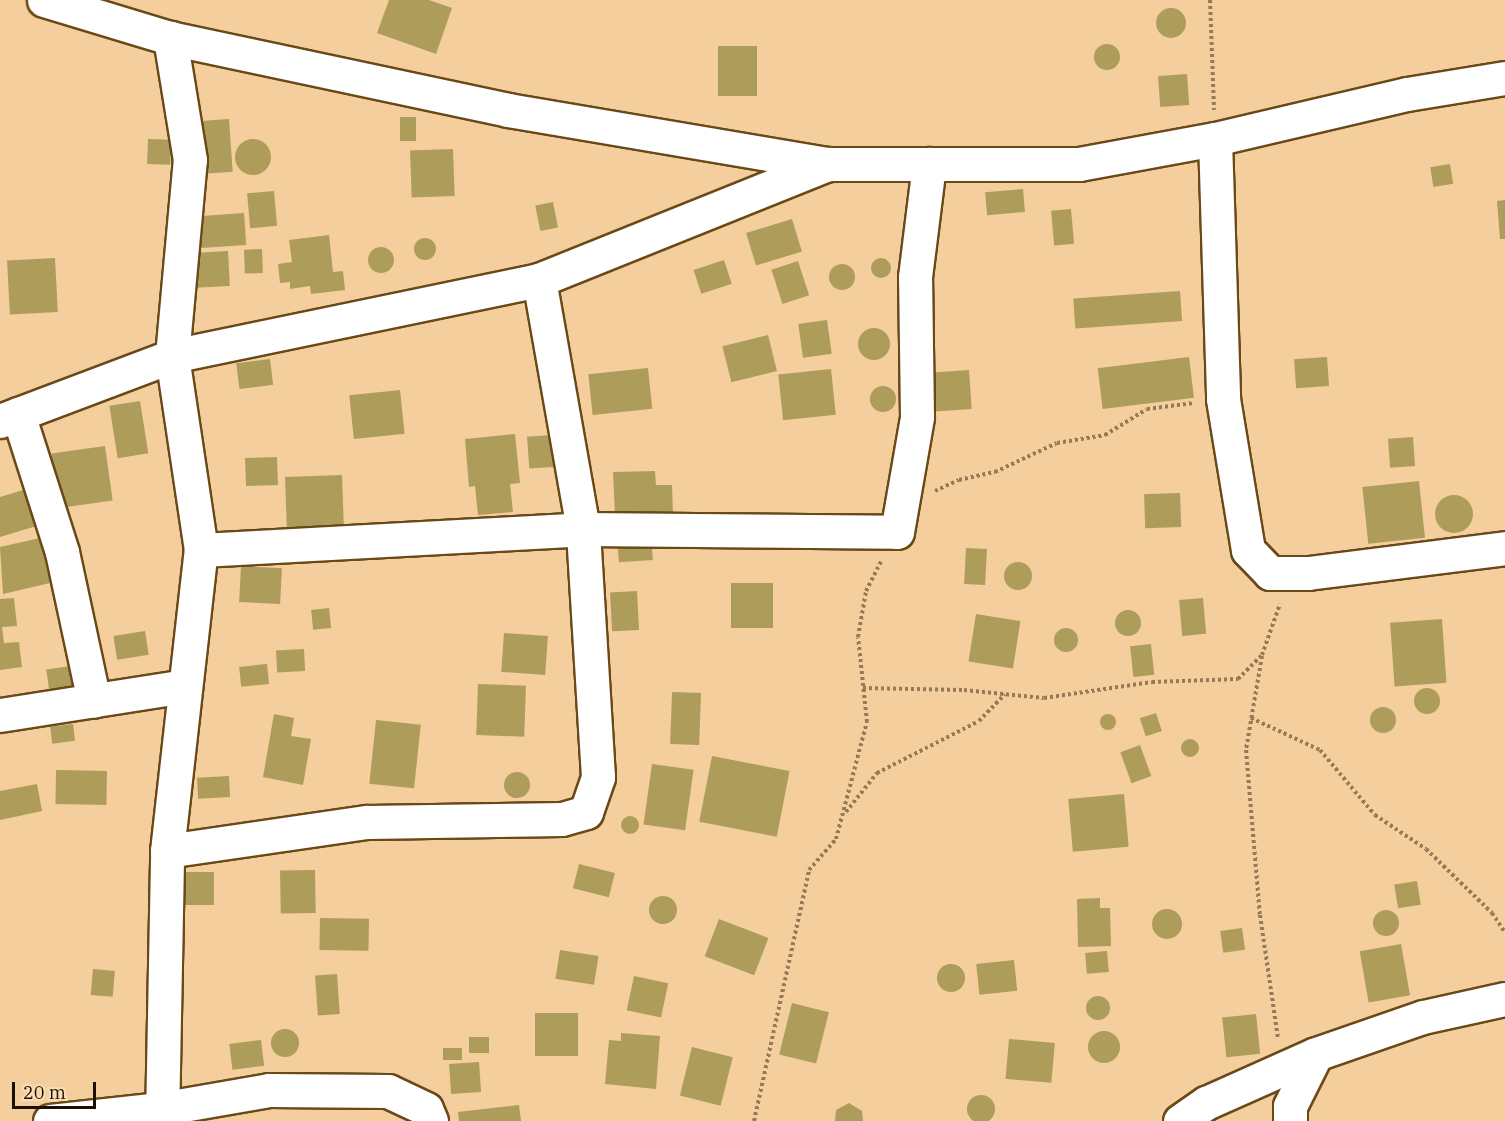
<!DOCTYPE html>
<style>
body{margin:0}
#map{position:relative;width:1505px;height:1121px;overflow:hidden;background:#f4ce9c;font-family:"IBM Plex Serif",serif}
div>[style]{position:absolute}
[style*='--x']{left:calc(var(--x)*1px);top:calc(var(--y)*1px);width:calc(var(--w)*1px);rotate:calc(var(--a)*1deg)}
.building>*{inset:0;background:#ae9c5b;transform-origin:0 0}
.round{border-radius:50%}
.path>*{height:4px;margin-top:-2px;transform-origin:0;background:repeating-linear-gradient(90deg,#957a57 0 3px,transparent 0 6px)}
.roads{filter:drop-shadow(2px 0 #6a4918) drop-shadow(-2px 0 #6a4918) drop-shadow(0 2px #6a4918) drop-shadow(0 -2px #6a4918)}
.minor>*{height:33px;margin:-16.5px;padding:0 16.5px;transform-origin:16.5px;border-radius:16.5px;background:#fff}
span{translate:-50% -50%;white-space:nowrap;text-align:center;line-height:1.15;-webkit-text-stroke:4.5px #fbddb5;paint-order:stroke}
.scale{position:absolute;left:12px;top:1082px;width:84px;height:27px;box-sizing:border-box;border:3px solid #1d0f00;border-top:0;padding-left:8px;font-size:18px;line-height:21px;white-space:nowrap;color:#1d0f00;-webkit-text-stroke:4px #fbddb5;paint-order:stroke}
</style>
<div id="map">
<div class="building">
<div style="clip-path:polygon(389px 0,429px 0,452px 8px,436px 54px,377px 33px)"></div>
<div class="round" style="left:1156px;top:8px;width:30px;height:30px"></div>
<div class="round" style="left:1094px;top:44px;width:26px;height:26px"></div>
<div style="left:718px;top:46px;width:39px;height:50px"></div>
<div style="left:1187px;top:74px;width:31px;height:29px;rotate:86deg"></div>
<div style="left:400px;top:117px;width:16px;height:24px"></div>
<div style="left:229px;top:119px;width:53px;height:32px;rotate:86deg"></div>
<div style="left:148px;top:139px;width:23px;height:25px;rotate:2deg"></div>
<div class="round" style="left:235px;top:139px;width:36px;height:36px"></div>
<div style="left:453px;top:149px;width:47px;height:43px;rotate:88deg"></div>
<div style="left:1450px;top:164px;width:20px;height:20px;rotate:81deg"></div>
<div style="left:1023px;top:189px;width:23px;height:38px;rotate:85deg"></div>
<div style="left:274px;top:191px;width:35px;height:27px;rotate:85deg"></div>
<div style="clip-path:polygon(1505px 200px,1505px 239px,1500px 239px,1497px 201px)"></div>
<div style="left:553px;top:202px;width:26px;height:18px;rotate:79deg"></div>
<div style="left:1071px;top:209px;width:35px;height:20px;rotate:85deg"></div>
<div style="left:244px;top:213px;width:32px;height:53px;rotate:86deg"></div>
<div style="left:792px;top:219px;width:34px;height:48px;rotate:73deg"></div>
<div style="clip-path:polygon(329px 235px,333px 272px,343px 271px,345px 290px,311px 294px,310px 286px,290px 289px,290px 282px,280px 283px,278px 264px,292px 262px,289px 240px)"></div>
<div class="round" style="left:414px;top:238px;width:22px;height:22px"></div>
<div class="round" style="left:368px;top:247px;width:26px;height:26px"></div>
<div style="left:262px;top:249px;width:24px;height:18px;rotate:88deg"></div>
<div style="left:228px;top:251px;width:35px;height:41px;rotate:87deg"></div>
<div class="round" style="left:871px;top:258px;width:20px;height:20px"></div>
<div style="left:55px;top:258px;width:54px;height:48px;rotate:87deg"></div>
<div style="left:724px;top:260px;width:25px;height:32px;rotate:72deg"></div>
<div style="left:798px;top:261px;width:36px;height:28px;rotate:72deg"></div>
<div class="round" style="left:829px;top:264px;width:26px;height:26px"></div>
<div style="left:1180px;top:291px;width:30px;height:107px;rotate:86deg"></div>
<div style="left:827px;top:320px;width:34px;height:29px;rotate:82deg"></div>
<div class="round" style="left:858px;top:328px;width:32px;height:32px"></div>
<div style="left:768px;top:335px;width:37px;height:47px;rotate:76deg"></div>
<div style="left:1189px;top:357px;width:41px;height:92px;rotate:83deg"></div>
<div style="left:1327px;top:357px;width:29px;height:33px;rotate:86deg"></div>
<div style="left:270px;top:359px;width:26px;height:34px;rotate:83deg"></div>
<div style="left:648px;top:368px;width:41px;height:60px;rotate:84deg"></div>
<div style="left:831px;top:369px;width:46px;height:53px;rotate:84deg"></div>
<div style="left:969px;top:370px;width:39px;height:41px;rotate:86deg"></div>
<div class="round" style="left:870px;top:386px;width:26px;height:26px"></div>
<div style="left:400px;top:390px;width:44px;height:51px;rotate:84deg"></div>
<div style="left:140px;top:401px;width:53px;height:31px;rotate:81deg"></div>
<div style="clip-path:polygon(515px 434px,520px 483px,510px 484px,513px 512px,478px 515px,475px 486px,469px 487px,465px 439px)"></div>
<div style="left:551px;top:435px;width:32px;height:24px;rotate:86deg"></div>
<div style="left:1413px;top:437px;width:29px;height:25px;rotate:86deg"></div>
<div style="left:105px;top:446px;width:55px;height:54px;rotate:82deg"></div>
<div style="left:277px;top:457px;width:28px;height:32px;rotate:88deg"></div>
<div style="clip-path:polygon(655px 471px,656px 485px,672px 485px,673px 514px,615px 515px,613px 472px)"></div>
<div style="left:342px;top:475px;width:55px;height:57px;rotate:88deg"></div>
<div style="left:1419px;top:481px;width:57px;height:57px;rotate:84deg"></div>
<div style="clip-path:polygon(30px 488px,40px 525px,0 537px,0 497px)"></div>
<div style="left:1180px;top:493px;width:34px;height:36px;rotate:88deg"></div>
<div class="round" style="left:1435px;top:495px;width:38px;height:38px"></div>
<div style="left:651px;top:534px;width:26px;height:34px;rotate:86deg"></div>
<div style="clip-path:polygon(40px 538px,50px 583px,3px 594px,0 547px)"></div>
<div style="left:966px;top:548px;width:21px;height:36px;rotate:3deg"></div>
<div class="round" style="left:1004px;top:562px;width:28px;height:28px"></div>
<div style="left:241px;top:566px;width:41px;height:36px;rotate:3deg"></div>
<div style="left:731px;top:583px;width:42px;height:45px"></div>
<div style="left:637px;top:591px;width:39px;height:27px;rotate:87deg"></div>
<div style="clip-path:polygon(14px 598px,17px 626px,2px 627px,4px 643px,19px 642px,22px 667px,0 670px,0 599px)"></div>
<div style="left:1203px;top:598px;width:36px;height:24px;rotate:85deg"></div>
<div style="left:329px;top:608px;width:20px;height:18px;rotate:84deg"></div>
<div class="round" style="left:1115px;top:610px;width:26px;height:26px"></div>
<div style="left:976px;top:614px;width:45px;height:48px;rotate:9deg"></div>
<div style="left:1442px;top:619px;width:64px;height:52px;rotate:86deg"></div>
<div class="round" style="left:1054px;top:628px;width:24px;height:24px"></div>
<div style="left:145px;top:631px;width:24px;height:32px;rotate:81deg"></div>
<div style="left:504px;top:633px;width:44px;height:39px;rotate:4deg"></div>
<div style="left:1151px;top:644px;width:31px;height:21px;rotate:84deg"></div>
<div style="left:304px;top:649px;width:22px;height:28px;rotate:87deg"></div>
<div style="left:267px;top:664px;width:20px;height:28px;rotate:84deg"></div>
<div style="left:71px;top:666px;width:21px;height:25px;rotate:82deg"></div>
<div style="left:478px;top:684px;width:48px;height:51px;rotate:2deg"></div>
<div class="round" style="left:1414px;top:688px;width:26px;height:26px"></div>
<div style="left:672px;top:692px;width:29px;height:52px;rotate:2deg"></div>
<div class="round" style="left:1370px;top:707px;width:26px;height:26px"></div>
<div style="left:1156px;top:713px;width:19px;height:17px;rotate:72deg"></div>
<div class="round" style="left:1100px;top:714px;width:16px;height:16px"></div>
<div style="clip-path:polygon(274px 714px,294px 718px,291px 736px,311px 739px,303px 785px,263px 777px)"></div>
<div style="left:376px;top:720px;width:45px;height:64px;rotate:6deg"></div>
<div style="left:73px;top:724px;width:17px;height:23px;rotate:83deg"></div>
<div class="round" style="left:1181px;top:739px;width:18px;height:18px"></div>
<div style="left:1140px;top:745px;width:33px;height:21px;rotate:70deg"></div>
<div style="left:712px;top:756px;width:79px;height:67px;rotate:11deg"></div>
<div style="left:652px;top:764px;width:42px;height:61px;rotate:8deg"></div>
<div style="left:56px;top:770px;width:51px;height:34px;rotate:1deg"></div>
<div class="round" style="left:504px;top:772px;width:26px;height:26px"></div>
<div style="left:229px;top:776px;width:21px;height:32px;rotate:87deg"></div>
<div style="clip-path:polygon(37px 784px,42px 811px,0 820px,0 791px)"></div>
<div style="left:1124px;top:794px;width:53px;height:56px;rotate:85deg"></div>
<div class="round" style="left:621px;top:816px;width:18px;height:18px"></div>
<div style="left:579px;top:864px;width:37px;height:25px;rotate:14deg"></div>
<div style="left:315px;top:870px;width:43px;height:35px;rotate:89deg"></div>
<div style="left:183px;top:872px;width:31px;height:33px"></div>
<div style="left:1417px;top:881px;width:24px;height:23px;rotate:81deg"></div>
<div class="round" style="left:649px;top:896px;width:28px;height:28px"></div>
<div style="clip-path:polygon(1100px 898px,1100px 908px,1110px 908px,1111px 946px,1078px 947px,1077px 899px)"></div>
<div class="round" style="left:1152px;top:909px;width:30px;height:30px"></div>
<div class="round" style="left:1373px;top:910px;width:26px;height:26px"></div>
<div style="left:320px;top:918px;width:49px;height:32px;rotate:1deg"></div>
<div style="left:719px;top:919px;width:53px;height:40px;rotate:21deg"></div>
<div style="left:1242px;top:928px;width:22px;height:22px;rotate:82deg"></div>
<div style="left:1401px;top:944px;width:52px;height:42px;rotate:80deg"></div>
<div style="left:560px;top:950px;width:39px;height:29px;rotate:9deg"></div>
<div style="left:1107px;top:951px;width:21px;height:22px;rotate:85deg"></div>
<div style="left:1014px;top:960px;width:31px;height:38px;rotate:84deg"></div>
<div class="round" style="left:937px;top:964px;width:28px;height:28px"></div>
<div style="left:93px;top:969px;width:22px;height:26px;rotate:5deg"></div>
<div style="left:337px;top:974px;width:40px;height:22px;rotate:86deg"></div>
<div style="left:634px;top:976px;width:35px;height:35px;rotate:12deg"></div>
<div class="round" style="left:1086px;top:996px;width:24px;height:24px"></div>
<div style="left:792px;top:1003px;width:38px;height:53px;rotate:14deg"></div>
<div style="left:535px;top:1013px;width:43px;height:43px"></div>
<div style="left:1256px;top:1014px;width:40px;height:34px;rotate:84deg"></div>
<div class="round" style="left:271px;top:1029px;width:28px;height:28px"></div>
<div class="round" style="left:1088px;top:1031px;width:32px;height:32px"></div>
<div style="clip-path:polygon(621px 1033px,660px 1036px,656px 1089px,605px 1084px,609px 1040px,621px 1041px)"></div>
<div style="left:489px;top:1037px;width:16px;height:20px;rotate:90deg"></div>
<div style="left:1009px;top:1039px;width:46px;height:40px;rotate:5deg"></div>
<div style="left:261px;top:1040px;width:26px;height:32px;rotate:83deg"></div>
<div style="left:692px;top:1047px;width:42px;height:50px;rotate:14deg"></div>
<div style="left:443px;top:1048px;width:19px;height:12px"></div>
<div style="left:479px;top:1062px;width:30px;height:30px;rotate:86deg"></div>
<div class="round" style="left:967px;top:1095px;width:28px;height:28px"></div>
<div style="clip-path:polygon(849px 1103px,862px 1111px,863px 1121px,835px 1121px,836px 1110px)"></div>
<div style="clip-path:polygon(519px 1105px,521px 1121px,459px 1121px,458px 1112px)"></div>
</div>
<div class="path">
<div style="--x:1210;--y:0;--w:110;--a:87.9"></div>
<div style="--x:935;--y:491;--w:26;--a:-25"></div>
<div style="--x:959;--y:480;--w:37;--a:-13"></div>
<div style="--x:995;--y:472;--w:68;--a:-25.1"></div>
<div style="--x:1057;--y:443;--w:49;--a:-9.5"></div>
<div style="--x:1105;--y:435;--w:49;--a:-31.8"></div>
<div style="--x:1147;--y:409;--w:47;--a:-7.3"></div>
<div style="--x:1262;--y:656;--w:95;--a:99.7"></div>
<div style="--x:1246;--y:750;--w:166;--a:85.2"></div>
<div style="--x:1260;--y:915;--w:124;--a:81.7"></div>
<div style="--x:863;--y:688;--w:101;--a:1.1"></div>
<div style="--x:964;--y:690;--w:80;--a:5.7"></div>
<div style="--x:1044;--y:698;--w:109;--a:-8.4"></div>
<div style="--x:1152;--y:682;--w:86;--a:-2"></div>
<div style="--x:1238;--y:679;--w:34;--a:-45"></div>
<div style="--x:1262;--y:655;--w:54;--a:-70.6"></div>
<div style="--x:1251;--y:718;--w:76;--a:24.9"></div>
<div style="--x:1320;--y:750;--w:85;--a:49.8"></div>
<div style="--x:1375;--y:815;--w:61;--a:33.7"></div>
<div style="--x:1426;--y:849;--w:92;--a:44.1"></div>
<div style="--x:1492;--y:913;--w:23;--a:56"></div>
<div style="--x:846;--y:812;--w:50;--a:-51.5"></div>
<div style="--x:877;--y:773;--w:114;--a:-27"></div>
<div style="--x:979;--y:721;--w:37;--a:-46"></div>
<div style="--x:754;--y:1121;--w:257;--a:-77.6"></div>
<div style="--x:809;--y:870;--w:41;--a:-48.9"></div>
<div style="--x:836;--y:839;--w:121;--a:-75.2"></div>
<div style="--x:867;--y:722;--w:85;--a:-96"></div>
<div style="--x:858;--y:637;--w:47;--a:-80.1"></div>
<div style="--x:866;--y:591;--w:33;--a:-63"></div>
</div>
<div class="roads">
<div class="minor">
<div style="--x:44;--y:0;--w:132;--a:16.8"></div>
<div style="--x:170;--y:38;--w:346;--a:12"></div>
<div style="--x:508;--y:110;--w:325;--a:9.6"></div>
<div style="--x:828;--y:164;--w:251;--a:0"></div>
<div style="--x:1079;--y:164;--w:138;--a:-10.4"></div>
<div style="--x:1215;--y:139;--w:197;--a:-13.2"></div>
<div style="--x:1407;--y:94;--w:99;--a:-9.3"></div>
<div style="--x:1215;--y:139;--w:260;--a:88.2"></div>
<div style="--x:1223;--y:399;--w:153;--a:80.6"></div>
<div style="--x:1248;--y:550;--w:32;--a:46"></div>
<div style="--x:1270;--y:573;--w:38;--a:0"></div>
<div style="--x:1308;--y:573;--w:199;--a:-7.2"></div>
<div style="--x:18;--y:414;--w:145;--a:72.3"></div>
<div style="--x:62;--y:552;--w:152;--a:77.9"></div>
<div style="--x:0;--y:421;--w:184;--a:-20.7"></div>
<div style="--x:172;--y:356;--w:375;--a:-11.7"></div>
<div style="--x:539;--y:280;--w:311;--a:-21.9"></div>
<div style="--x:201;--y:550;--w:383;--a:-3.1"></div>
<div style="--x:583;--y:529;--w:314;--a:0.5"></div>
<div style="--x:897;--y:532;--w:117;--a:-80.1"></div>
<div style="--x:917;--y:417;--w:140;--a:-90.8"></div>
<div style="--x:915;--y:277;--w:114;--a:-82.9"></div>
<div style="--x:0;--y:715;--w:187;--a:-8.9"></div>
<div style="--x:167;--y:851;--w:202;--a:-8.3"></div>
<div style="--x:367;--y:822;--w:195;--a:-0.9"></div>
<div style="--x:562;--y:819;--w:25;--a:-16"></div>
<div style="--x:586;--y:812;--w:37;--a:-71"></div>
<div style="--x:598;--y:777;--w:248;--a:-93.5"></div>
<div style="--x:583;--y:529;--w:253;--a:-100"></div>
<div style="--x:50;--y:1121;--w:111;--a:-6.2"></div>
<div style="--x:160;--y:1109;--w:111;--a:-9.9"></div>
<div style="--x:269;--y:1090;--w:119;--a:0.5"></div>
<div style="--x:388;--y:1091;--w:42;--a:25.3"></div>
<div style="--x:426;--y:1109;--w:13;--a:67"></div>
<div style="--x:162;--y:1121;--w:270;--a:-88.9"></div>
<div style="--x:167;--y:851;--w:303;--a:-83.6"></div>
<div style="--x:201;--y:550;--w:196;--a:-98.5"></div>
<div style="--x:172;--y:356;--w:197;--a:-84.8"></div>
<div style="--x:190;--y:160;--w:124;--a:-99.3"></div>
<div style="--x:1180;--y:1121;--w:32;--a:-35"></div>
<div style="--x:1206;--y:1103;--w:120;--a:-24"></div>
<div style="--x:1316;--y:1054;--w:113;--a:-19.1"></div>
<div style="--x:1423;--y:1017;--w:84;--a:-12.4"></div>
<div style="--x:1290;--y:1121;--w:15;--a:-90"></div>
<div style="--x:1290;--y:1106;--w:58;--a:-63.4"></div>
</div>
</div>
<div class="scale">20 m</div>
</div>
